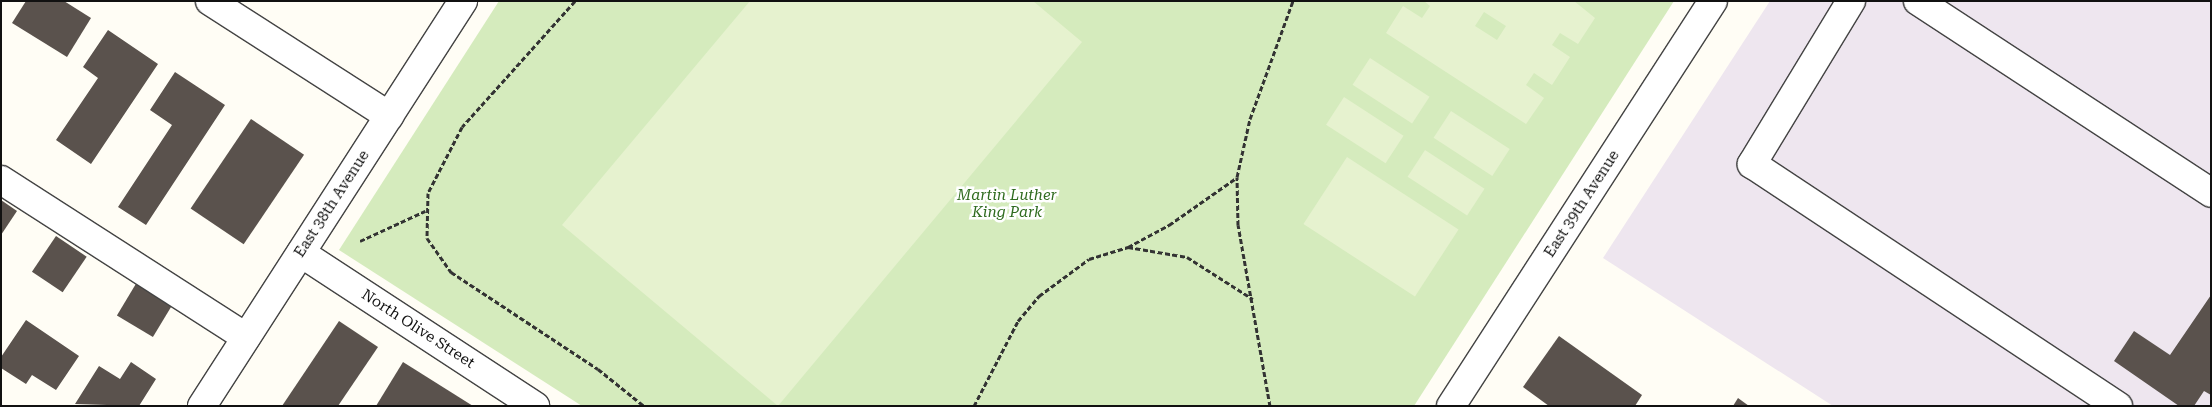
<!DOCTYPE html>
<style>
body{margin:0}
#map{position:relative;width:2212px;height:407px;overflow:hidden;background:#fffdf5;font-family:"Roboto Serif",serif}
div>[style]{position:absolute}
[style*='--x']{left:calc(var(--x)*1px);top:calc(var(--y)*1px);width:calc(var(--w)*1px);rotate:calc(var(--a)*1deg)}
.industrial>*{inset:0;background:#eee6ef}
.green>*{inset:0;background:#d5ebbd}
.pitch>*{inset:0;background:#e6f2cf;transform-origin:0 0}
.building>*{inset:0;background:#5a524d;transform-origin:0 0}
.path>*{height:3px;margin-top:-1.5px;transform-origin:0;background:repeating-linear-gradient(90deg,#333 0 5px,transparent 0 7.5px)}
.roads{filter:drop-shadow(1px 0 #444) drop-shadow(-1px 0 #444) drop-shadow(0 1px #444) drop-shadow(0 -1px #444)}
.minor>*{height:28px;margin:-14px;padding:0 14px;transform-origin:14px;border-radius:14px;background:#fff}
span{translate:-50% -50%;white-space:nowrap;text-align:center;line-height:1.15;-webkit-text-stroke:5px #fff;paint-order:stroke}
.park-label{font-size:15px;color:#2f6b1f;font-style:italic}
.street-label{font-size:15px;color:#111}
.frame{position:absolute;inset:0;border:2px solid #111;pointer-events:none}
</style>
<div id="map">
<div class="industrial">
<div style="clip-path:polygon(1770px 1px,2211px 1px,2211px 406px,1833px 406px,1603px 258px)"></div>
</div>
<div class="green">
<div style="clip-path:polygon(499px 1px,1674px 1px,1414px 406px,582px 406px,339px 250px)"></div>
</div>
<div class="pitch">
<div style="clip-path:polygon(750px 1px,1033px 1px,1082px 42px,778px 406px,562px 225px)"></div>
<div style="clip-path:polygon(evenodd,1424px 1px,1574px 1px,1595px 18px,1578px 44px,1560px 33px,1552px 45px,1570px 57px,1552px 85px,1534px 73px,1526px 85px,1544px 98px,1526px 124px,1386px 33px,1403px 6px,1422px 18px,1430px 6px,1424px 1px,1484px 12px,1506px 26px,1497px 40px,1475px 26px,1484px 12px)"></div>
<div style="left:1370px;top:58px;width:71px;height:32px;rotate:33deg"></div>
<div style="left:1344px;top:97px;width:71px;height:33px;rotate:33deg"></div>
<div style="left:1451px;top:111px;width:70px;height:32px;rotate:33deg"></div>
<div style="left:1425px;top:150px;width:71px;height:32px;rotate:33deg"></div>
<div style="left:1347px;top:157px;width:133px;height:80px;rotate:33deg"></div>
</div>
<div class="building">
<div style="clip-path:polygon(26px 1px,64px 1px,91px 18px,67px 57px,12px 23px)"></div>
<div style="clip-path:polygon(108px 30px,158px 64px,91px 164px,56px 140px,98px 78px,83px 67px)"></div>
<div style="clip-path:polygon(175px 72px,225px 105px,146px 225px,118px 207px,172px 125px,150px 110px)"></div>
<div style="left:251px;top:119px;width:64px;height:108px;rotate:34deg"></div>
<div style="clip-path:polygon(1px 200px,17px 211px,1px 235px)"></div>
<div style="left:56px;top:236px;width:37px;height:43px;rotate:34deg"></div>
<div style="left:137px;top:282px;width:42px;height:39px;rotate:31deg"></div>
<div style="clip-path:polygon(2211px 295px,2211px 395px,2204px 391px,2194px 406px,2179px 406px,2114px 361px,2134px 331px,2170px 355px)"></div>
<div style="clip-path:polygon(26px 320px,79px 356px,56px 390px,32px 375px,26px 384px,1px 368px,1px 357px)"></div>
<div style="clip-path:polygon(339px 321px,378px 347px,338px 406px,282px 406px)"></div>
<div style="clip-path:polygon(1559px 336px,1642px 395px,1635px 406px,1549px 406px,1523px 387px)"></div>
<div style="clip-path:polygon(131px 362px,156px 379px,139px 406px,75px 404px,99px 366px,120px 379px)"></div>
<div style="clip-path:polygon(403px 362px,473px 406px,376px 406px)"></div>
<div style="clip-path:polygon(1738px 398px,1749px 406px,1733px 406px)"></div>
</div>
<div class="path">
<div style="--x:575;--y:1;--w:169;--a:131.9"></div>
<div style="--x:462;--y:127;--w:74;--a:117.3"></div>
<div style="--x:428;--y:193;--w:45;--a:91.3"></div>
<div style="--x:427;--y:238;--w:42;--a:54.8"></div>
<div style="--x:451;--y:272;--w:176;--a:33.4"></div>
<div style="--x:598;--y:369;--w:59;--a:38.8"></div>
<div style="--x:360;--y:241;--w:72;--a:-24.8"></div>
<div style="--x:1128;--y:247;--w:60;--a:9.6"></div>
<div style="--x:1187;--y:257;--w:78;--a:32.5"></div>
<div style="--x:974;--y:406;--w:96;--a:-62.6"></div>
<div style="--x:1018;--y:321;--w:33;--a:-50"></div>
<div style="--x:1039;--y:296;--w:62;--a:-36.5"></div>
<div style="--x:1089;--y:259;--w:41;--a:-17.1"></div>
<div style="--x:1128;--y:247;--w:47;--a:-28.2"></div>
<div style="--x:1169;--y:225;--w:82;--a:-35"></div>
<div style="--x:1270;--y:406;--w:184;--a:-100"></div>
<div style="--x:1238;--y:225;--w:48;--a:-91.2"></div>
<div style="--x:1237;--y:177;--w:59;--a:-77.4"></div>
<div style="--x:1250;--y:119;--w:126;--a:-70"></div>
</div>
<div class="roads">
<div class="minor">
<div style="--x:210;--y:1;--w:213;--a:32.7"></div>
<div style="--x:1851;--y:1;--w:191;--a:121.3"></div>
<div style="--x:1752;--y:164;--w:439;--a:33.5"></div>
<div style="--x:1918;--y:1;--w:350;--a:33.2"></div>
<div style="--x:1;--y:180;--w:291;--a:32.7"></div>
<div style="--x:301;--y:253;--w:280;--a:33.2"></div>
<div style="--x:202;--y:406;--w:482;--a:-57.2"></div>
<div style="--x:1451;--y:406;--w:482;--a:-57.1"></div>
</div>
</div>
<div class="park-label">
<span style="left:1007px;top:204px">Martin Luther<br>King Park</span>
</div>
<div class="street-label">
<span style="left:332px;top:204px;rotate:-57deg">East 38th Avenue</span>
<span style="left:1582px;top:204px;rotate:-57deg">East 39th Avenue</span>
<span style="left:418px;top:329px;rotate:33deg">North Olive Street</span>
</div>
<div class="frame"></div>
</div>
